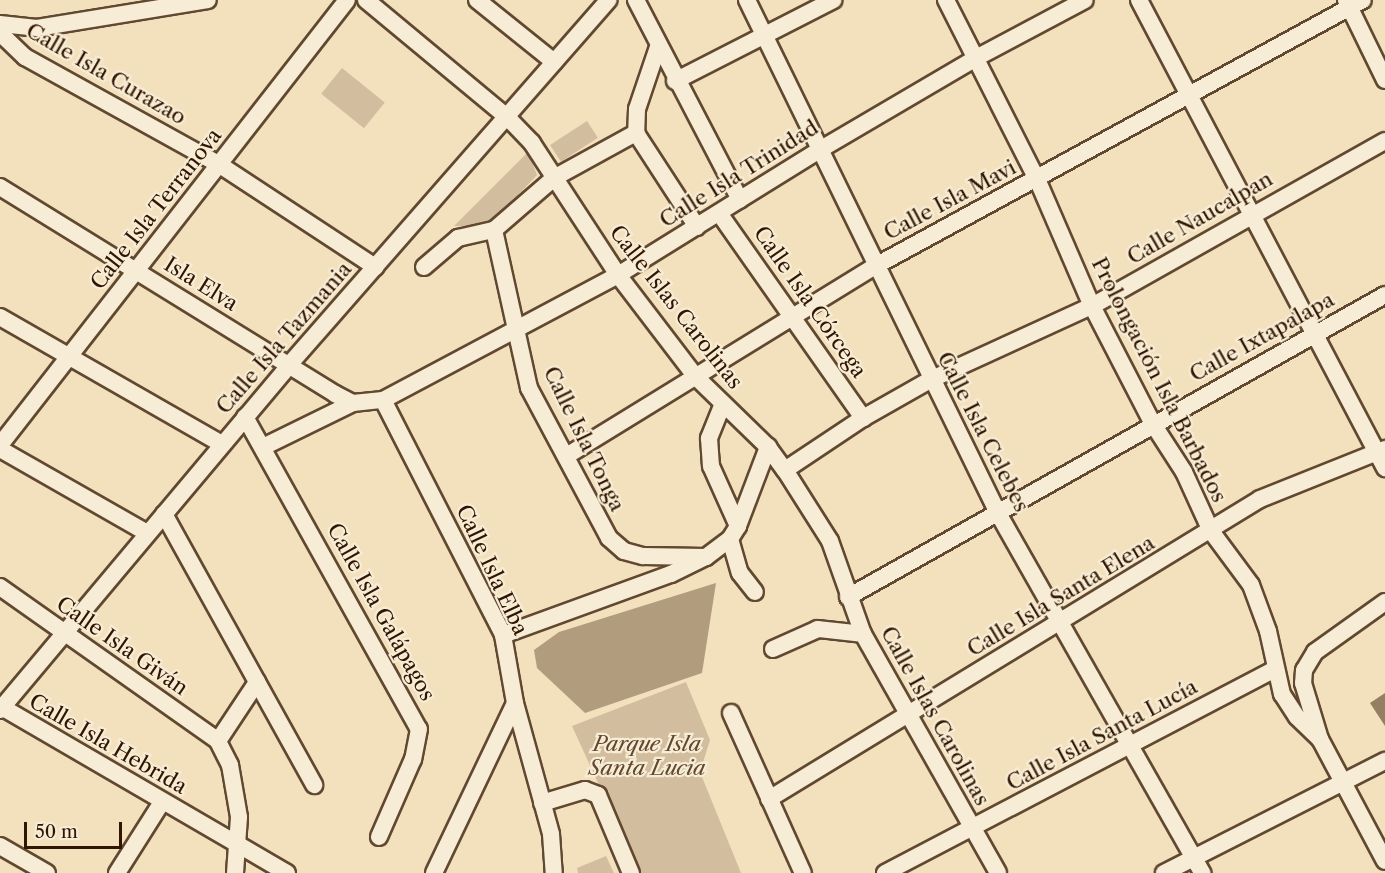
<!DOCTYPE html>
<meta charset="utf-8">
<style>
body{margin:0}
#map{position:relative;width:1385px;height:873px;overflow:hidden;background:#f3e1be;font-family:"Libre Caslon Text",serif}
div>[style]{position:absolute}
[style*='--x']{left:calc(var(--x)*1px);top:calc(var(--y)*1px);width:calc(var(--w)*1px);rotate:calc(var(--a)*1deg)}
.green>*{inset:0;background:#d2be9e;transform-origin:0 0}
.water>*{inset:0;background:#b19c7d}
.building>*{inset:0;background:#957f63}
.roads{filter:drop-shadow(2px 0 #614830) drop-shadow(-2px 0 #614830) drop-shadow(0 2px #614830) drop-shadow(0 -2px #614830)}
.minor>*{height:16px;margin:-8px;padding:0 8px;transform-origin:8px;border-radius:8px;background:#f7ecd5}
span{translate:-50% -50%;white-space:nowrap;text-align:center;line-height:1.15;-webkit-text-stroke:4.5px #f7ecd5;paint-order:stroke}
.street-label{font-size:21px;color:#301500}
.park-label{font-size:21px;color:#61482f;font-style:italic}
.scale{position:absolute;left:24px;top:822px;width:98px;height:27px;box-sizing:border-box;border:3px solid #301500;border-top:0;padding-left:8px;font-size:18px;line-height:21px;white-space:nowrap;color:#301500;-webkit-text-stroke:4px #f7ecd5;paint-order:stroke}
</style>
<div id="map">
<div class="green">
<div style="left:342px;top:68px;width:55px;height:33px;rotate:39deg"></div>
<div style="left:587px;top:121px;width:20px;height:44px;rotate:57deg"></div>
<div style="clip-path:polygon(528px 152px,537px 175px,488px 227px,454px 226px)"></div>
<div style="clip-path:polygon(686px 682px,710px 740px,700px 772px,741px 873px,639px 873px,572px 726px)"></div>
<div style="clip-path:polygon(606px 856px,614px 873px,578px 873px,577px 868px)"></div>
</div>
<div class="water">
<div style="clip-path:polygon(716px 583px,702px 673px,585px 713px,537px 668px,534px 650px,559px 632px)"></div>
</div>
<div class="building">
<div style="clip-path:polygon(1385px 693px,1385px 726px,1370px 703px)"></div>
</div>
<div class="roads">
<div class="minor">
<div style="--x:366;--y:0;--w:183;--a:39.7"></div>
<div style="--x:507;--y:117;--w:36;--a:46"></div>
<div style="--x:532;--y:143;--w:158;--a:56.9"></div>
<div style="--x:618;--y:275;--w:128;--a:52.6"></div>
<div style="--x:696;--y:377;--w:100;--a:44.2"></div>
<div style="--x:768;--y:447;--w:29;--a:54"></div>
<div style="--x:785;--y:470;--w:84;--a:57.6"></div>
<div style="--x:830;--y:541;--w:99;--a:70.5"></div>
<div style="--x:863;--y:634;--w:274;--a:60.5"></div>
<div style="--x:477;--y:0;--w:99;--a:38.8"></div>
<div style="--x:636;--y:0;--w:225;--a:62.5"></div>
<div style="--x:747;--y:0;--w:573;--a:63.93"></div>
<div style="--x:999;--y:515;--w:412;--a:60.4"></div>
<div style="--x:946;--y:0;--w:201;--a:63.1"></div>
<div style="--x:1037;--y:179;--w:138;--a:66.6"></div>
<div style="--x:1092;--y:306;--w:133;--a:62.7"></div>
<div style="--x:1153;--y:424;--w:57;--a:57.1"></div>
<div style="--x:1184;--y:472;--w:65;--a:65.4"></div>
<div style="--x:1211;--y:531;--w:67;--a:53.5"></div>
<div style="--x:1251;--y:585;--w:49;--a:69.7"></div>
<div style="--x:1268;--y:631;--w:65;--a:77.5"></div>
<div style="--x:1282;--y:694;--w:27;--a:57"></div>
<div style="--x:1297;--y:717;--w:32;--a:44"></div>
<div style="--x:1139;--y:0;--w:529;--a:62.27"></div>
<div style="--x:1346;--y:0;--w:89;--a:64"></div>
<div style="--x:0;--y:24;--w:37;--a:6"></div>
<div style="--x:37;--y:28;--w:173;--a:-9.3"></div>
<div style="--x:0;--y:33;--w:35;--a:44"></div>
<div style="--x:25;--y:57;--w:223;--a:29"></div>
<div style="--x:220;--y:165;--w:186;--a:33.3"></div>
<div style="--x:658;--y:47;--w:65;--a:108.7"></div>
<div style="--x:637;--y:109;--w:24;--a:92"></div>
<div style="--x:636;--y:133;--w:112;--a:57"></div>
<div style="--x:675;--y:81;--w:178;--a:-27.1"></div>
<div style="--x:0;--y:187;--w:394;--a:31.7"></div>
<div style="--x:335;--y:394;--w:20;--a:27"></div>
<div style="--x:353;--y:403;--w:30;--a:-6"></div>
<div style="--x:383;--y:400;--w:266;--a:-28"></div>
<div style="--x:618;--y:275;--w:239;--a:-31.8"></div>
<div style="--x:821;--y:149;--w:180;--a:-30.4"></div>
<div style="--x:976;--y:58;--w:123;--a:-28"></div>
<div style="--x:719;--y:213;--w:251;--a:54.9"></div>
<div style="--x:494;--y:230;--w:162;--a:77.5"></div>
<div style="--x:529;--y:388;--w:170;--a:61.9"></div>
<div style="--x:609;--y:538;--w:20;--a:41"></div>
<div style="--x:624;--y:551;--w:20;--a:15"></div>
<div style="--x:643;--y:556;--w:63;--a:0.9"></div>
<div style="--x:494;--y:230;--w:79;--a:-40.9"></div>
<div style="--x:554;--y:178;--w:94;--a:-28.8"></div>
<div style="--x:424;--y:267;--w:45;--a:-40.5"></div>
<div style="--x:458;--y:238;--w:37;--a:-13"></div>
<div style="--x:0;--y:317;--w:256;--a:29.8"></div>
<div style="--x:383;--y:400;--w:264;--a:62.9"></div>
<div style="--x:503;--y:635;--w:69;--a:80"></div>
<div style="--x:515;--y:703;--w:136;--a:74.6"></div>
<div style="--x:551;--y:834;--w:39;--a:86"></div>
<div style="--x:722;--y:406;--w:35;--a:112"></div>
<div style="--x:709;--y:438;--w:28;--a:86"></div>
<div style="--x:711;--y:466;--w:66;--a:65.8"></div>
<div style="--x:245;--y:417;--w:357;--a:60.9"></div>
<div style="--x:419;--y:729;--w:31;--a:101"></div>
<div style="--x:413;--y:759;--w:85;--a:113.6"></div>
<div style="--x:0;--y:445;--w:564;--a:-52.05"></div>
<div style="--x:263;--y:447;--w:100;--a:-26.1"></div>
<div style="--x:0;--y:449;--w:169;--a:29.7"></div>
<div style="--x:568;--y:455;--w:365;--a:-31.6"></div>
<div style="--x:879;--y:264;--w:551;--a:-28.61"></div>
<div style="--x:785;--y:470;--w:94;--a:-33.7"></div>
<div style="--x:863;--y:418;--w:77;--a:-29.6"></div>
<div style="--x:930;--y:380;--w:178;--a:-24.6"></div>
<div style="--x:1092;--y:306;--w:336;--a:-29.4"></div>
<div style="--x:164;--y:514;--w:310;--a:61"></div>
<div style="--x:730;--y:539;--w:35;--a:74"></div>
<div style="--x:740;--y:573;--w:24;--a:52"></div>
<div style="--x:0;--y:587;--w:267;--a:35.2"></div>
<div style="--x:848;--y:597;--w:616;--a:-29.35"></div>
<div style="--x:1385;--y:602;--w:86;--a:144.5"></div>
<div style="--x:1315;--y:652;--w:21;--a:121"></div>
<div style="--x:1304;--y:670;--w:13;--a:94"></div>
<div style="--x:1303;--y:683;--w:59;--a:73.1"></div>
<div style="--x:1320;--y:739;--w:138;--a:62"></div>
<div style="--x:503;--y:635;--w:179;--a:-20"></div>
<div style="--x:671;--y:574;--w:39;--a:-26"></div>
<div style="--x:706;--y:557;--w:30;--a:-37"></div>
<div style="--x:730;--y:539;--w:15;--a:-58"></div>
<div style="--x:738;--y:526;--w:85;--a:-69.2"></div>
<div style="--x:773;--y:649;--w:49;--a:-24"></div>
<div style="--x:818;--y:629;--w:45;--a:6.3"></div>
<div style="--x:0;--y:706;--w:332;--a:30.2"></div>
<div style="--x:0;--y:710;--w:450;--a:-50"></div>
<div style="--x:289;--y:365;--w:485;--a:-48.8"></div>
<div style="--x:731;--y:713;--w:175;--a:65.8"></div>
<div style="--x:769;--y:799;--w:575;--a:-31.42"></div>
<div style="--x:1260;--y:499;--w:135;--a:-21.8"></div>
<div style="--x:542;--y:803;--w:45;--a:-16.8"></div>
<div style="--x:585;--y:790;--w:14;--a:21"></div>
<div style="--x:598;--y:795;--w:85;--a:67.1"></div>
<div style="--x:0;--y:846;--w:54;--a:29.9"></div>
<div style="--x:117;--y:873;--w:84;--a:-57.6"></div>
<div style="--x:235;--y:873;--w:56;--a:-85.9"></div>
<div style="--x:239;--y:817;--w:53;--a:-99.8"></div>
<div style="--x:230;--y:765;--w:27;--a:-117"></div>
<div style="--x:218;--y:741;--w:71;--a:-56.5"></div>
<div style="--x:434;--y:873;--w:188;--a:-64.5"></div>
<div style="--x:885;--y:873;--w:440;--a:-27.6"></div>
<div style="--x:1164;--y:873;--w:248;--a:-26.9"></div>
</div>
</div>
<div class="street-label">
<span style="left:106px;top:74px;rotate:30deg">Calle Isla Curazao</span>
<span style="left:739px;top:174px;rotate:-32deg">Calle Isla Trinidad</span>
<span style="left:950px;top:200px;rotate:-28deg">Calle Isla Mavi</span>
<span style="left:156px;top:209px;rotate:-52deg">Calle Isla Terranova</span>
<span style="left:1200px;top:218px;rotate:-30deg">Calle Naucalpan</span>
<span style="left:201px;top:284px;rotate:32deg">Isla Elva</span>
<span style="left:810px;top:302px;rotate:55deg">Calle Isla Córcega</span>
<span style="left:676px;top:307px;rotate:52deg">Calle Islas Carolinas</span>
<span style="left:1262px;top:337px;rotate:-29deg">Calle Ixtapalapa</span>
<span style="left:284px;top:338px;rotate:-49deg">Calle Isla Tazmania</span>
<span style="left:1159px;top:380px;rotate:63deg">Prolongación Isla Barbados</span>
<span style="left:983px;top:432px;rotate:63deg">Calle Isla Celebes</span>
<span style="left:584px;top:439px;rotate:64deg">Calle Isla Tonga</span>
<span style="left:492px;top:570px;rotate:65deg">Calle Isla Elba</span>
<span style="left:1061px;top:596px;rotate:-31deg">Calle Isla Santa Elena</span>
<span style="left:381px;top:612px;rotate:61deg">Calle Isla Galápagos</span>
<span style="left:122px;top:646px;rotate:35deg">Calle Isla Giván</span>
<span style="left:935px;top:716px;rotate:61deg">Calle Islas Carolinas</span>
<span style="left:1102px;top:735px;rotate:-28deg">Calle Isla Santa Lucía</span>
<span style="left:108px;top:744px;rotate:30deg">Calle Isla Hebrida</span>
</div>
<div class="park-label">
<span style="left:647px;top:756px">Parque Isla<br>Santa Lucia</span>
</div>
<div class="scale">50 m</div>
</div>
